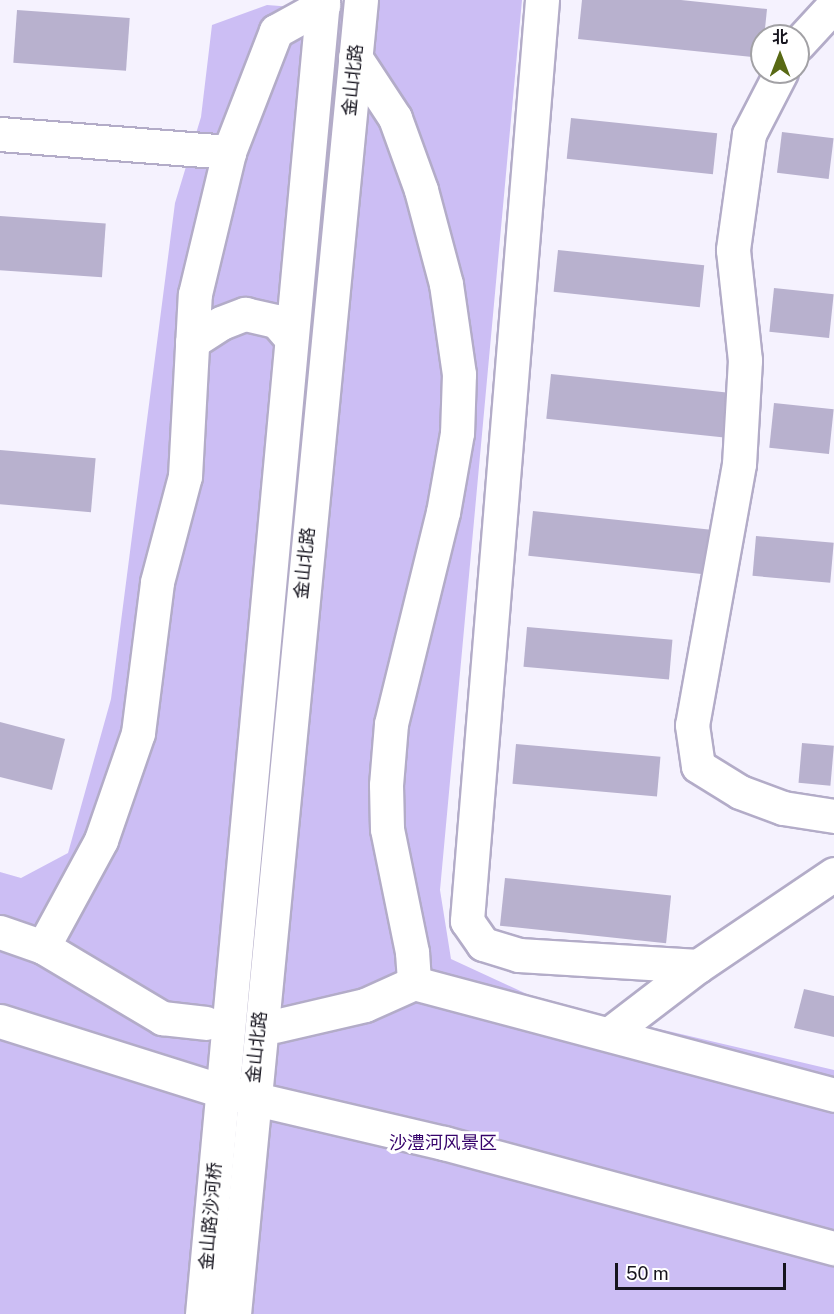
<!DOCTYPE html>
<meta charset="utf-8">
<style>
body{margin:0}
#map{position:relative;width:834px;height:1314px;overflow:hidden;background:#f5f2fe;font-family:"Public Sans","Noto Sans SC",sans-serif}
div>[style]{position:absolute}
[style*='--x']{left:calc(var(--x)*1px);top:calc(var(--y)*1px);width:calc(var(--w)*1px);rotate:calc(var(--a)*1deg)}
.green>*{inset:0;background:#ccbef4}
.building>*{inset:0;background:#b8b1ce;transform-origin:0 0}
.roads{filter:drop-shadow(2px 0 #b3acc8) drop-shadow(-2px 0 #b3acc8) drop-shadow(0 2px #b3acc8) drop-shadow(0 -2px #b3acc8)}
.minor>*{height:33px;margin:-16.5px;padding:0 16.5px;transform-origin:16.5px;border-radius:16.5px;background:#fff}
.major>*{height:33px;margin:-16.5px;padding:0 16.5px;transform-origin:16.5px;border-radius:16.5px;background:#fff}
span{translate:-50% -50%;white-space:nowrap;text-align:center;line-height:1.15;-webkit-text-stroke:6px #fff;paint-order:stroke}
.street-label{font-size:18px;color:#16141e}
.park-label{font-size:18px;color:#36036b}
.north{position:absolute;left:750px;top:24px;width:60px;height:60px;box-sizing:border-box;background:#fff;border:2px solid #a2a1a5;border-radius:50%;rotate:0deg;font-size:16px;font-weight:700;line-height:24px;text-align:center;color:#16141e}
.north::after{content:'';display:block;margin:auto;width:21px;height:27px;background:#586914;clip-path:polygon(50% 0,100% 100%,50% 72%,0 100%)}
.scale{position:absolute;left:615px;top:1263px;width:171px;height:27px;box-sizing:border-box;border:3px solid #16141e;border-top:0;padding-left:8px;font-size:18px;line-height:21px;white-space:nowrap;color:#16141e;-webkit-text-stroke:4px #fff;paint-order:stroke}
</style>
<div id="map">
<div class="green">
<div style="clip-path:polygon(372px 0,522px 0,440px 890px,451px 959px,544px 1002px,834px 1070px,834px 1314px,0 1314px,0 872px,21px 878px,68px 853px,111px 699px,175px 203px,201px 117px,212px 25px,267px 5px,371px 13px)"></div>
</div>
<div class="building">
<div style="clip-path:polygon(582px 0,681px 0,767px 9px,762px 58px,578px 39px)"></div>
<div style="left:17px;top:10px;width:113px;height:53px;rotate:4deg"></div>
<div style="left:571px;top:118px;width:147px;height:41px;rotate:6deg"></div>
<div style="left:782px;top:132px;width:52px;height:41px;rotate:7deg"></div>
<div style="left:0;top:216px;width:106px;height:54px;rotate:4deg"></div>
<div style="left:558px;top:250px;width:147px;height:42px;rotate:6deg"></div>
<div style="left:774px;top:288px;width:60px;height:44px;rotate:6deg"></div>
<div style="left:551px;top:374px;width:179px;height:45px;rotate:6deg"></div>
<div style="left:774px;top:403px;width:60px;height:45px;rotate:6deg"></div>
<div style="left:0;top:450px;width:96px;height:54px;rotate:5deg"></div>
<div style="left:533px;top:511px;width:179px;height:45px;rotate:6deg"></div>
<div style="left:756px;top:536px;width:78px;height:40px;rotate:5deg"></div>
<div style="left:527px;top:627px;width:146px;height:40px;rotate:5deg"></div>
<div style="clip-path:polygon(0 722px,65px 739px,52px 790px,0 777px)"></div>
<div style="left:802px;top:743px;width:32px;height:40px;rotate:5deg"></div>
<div style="left:516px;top:744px;width:145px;height:40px;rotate:5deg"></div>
<div style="left:505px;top:878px;width:167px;height:48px;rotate:6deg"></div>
<div style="clip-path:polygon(804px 989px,834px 996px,834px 1037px,794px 1028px)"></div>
</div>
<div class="roads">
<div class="minor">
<div style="--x:542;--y:0;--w:924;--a:94.66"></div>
<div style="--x:467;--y:921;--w:28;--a:55"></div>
<div style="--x:483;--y:944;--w:38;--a:17"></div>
<div style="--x:519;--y:955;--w:179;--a:3.5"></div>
<div style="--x:798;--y:44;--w:53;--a:-47.3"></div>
<div style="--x:355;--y:57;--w:73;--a:56.7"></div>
<div style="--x:395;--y:118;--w:77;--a:70.1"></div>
<div style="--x:421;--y:190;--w:97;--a:75.1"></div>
<div style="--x:446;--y:284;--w:91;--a:81.8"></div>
<div style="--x:459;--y:374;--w:59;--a:91.9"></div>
<div style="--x:457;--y:433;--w:80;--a:100"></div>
<div style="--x:443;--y:512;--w:218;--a:103.8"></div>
<div style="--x:391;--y:724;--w:61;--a:94.7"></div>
<div style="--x:386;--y:785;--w:44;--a:88.7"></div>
<div style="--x:387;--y:829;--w:126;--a:78.5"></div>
<div style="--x:412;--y:952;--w:31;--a:86"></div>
<div style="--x:414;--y:983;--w:435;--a:14.9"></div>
<div style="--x:781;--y:72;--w:70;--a:117.3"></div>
<div style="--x:749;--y:134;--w:117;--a:97.9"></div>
<div style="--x:733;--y:250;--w:111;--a:83.8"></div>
<div style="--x:745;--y:360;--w:104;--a:93.3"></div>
<div style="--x:739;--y:464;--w:265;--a:100.2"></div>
<div style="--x:692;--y:725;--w:41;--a:81.7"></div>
<div style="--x:698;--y:766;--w:49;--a:31.8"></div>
<div style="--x:740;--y:792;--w:46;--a:20.4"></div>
<div style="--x:783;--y:808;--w:52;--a:8.9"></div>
<div style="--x:0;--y:134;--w:230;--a:4.5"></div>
<div style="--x:192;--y:342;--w:35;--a:-33"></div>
<div style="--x:221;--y:323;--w:26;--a:-21"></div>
<div style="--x:245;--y:314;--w:32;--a:13"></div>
<div style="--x:276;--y:321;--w:23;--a:49"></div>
<div style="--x:0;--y:932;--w:46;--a:19.2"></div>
<div style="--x:43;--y:947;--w:139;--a:30.8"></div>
<div style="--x:162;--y:1018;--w:44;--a:6.5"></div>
<div style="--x:43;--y:947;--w:122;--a:-61.5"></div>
<div style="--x:101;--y:840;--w:113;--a:-70.9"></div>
<div style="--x:138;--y:733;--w:152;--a:-82.8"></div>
<div style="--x:157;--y:582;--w:110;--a:-75.2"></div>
<div style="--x:185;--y:476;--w:182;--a:-86.9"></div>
<div style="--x:195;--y:294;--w:146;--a:-76.5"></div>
<div style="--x:229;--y:152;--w:130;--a:-68.8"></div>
<div style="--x:276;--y:31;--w:54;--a:-29"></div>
<div style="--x:0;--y:1021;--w:233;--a:17.5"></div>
<div style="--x:222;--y:1091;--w:228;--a:13.2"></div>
<div style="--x:444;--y:1143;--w:404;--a:15.1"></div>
<div style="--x:275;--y:1026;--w:92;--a:-13.1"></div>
<div style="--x:365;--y:1005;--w:54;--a:-24.2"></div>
<div style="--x:609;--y:1034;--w:112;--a:-37.4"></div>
<div style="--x:698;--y:966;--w:164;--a:-34.1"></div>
</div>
<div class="major">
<div style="--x:202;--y:1314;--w:1320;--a:-84.74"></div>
<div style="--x:234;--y:1314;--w:1320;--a:-84.48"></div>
</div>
</div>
<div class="street-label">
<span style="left:353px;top:80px;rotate:-84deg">金山北路</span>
<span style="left:305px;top:563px;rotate:-84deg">金山北路</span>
<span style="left:257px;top:1047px;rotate:-84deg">金山北路</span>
<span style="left:211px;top:1216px;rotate:-85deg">金山路沙河桥</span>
</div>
<div class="park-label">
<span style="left:443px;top:1143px">沙澧河风景区</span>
</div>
<div class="north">北</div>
<div class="scale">50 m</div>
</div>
